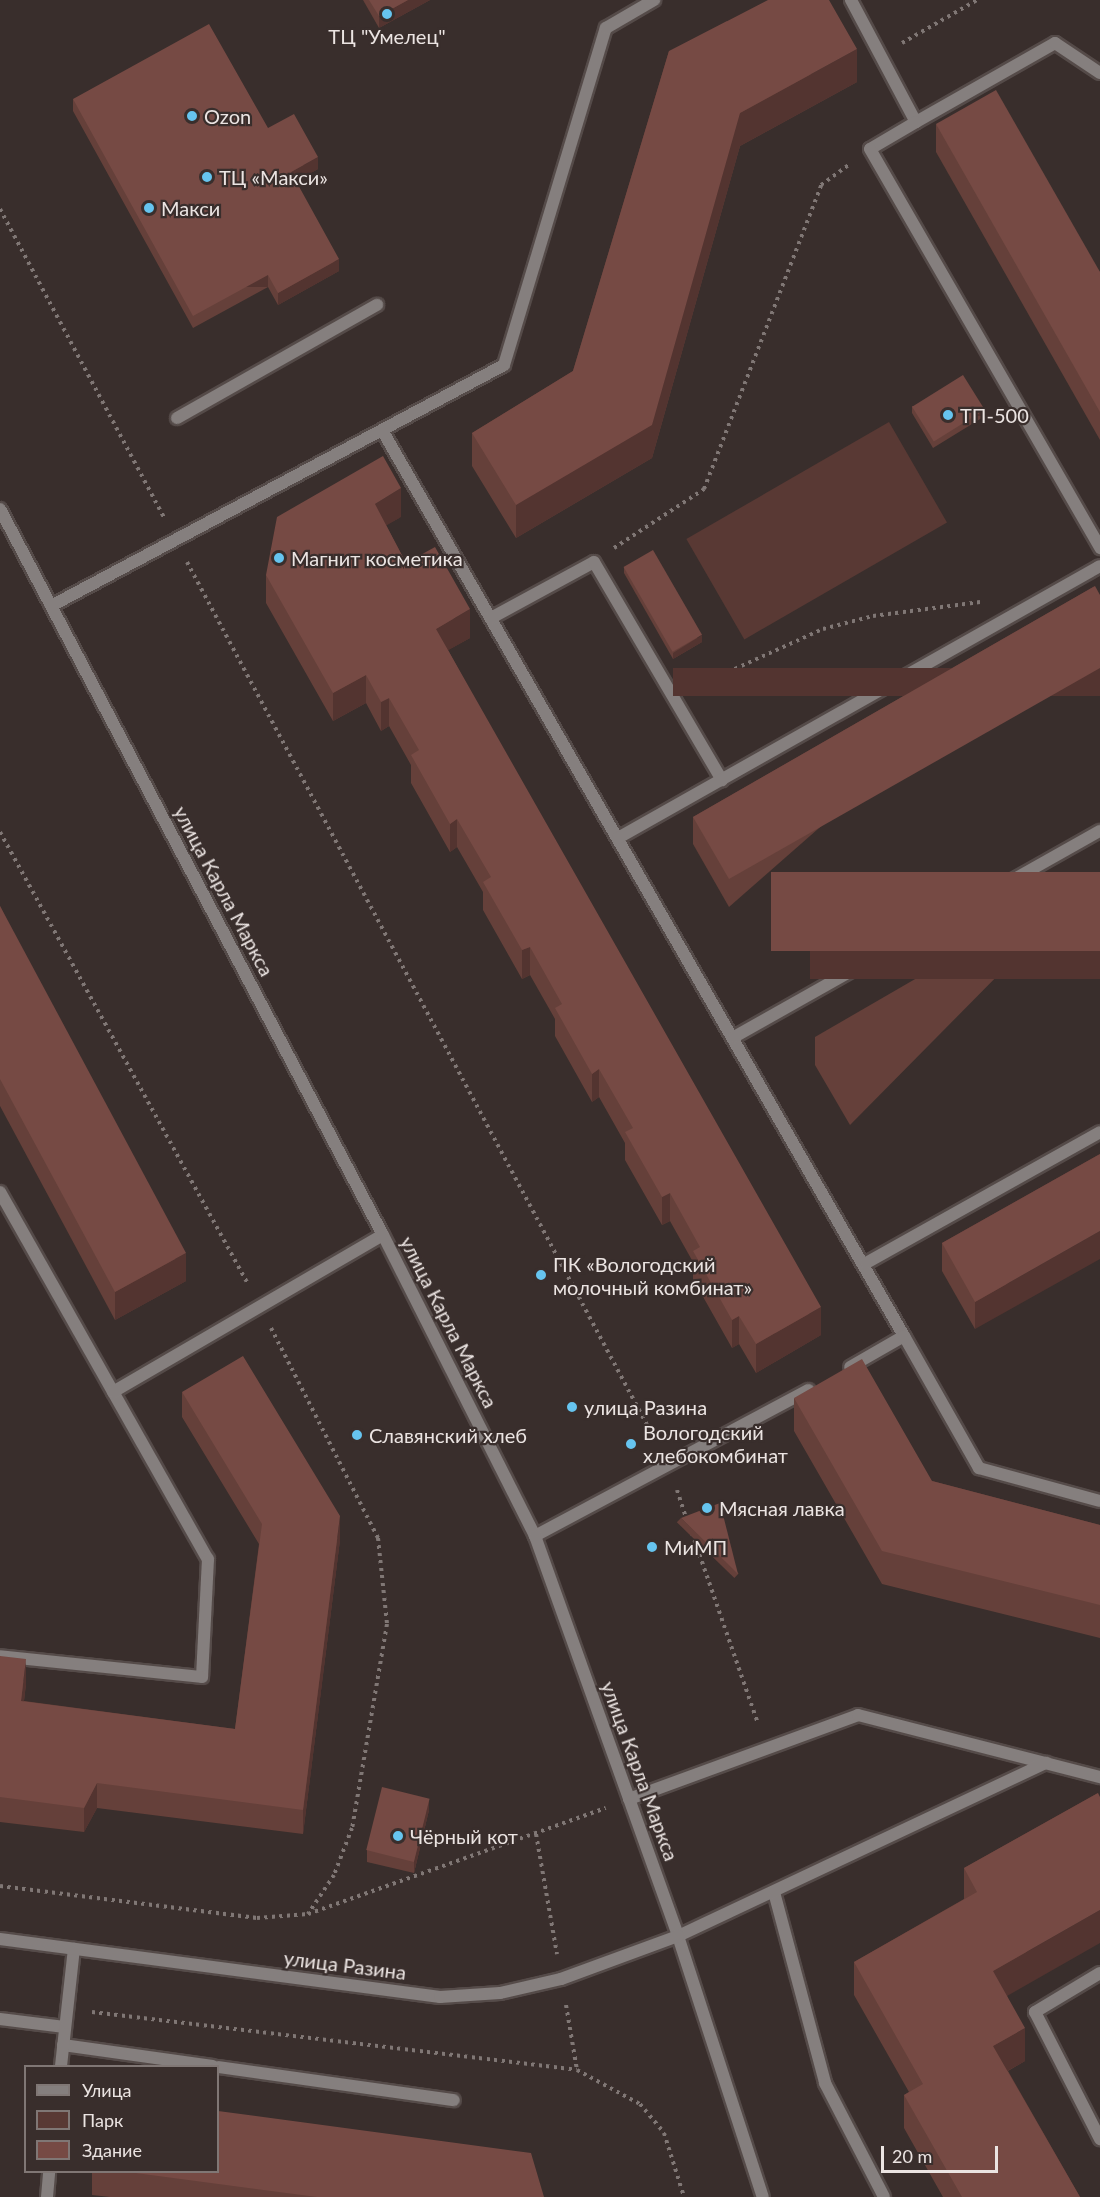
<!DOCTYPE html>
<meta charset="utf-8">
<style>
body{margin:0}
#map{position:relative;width:1100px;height:2197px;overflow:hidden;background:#392e2c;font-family:Lato,sans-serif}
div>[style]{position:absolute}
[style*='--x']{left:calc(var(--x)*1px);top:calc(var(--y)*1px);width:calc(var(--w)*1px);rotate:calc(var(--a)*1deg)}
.green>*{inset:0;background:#593934;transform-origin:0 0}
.path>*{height:4px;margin-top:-2px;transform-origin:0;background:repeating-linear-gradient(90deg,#807775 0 3px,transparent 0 7.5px)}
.roads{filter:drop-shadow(2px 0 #554b49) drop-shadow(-2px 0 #554b49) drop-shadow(0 2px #554b49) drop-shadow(0 -2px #554b49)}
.service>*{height:12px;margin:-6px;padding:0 6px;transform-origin:6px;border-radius:6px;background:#857f7e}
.minor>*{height:12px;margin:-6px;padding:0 6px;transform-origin:6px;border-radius:6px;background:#857f7e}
.wall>*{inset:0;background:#65403a;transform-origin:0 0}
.shaded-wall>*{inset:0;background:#533430;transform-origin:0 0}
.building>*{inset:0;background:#764a44;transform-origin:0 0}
.dots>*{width:16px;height:16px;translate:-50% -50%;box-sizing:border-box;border:3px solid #392e2c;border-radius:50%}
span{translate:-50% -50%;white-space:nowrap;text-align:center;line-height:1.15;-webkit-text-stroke:4.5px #392e2c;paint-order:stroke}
.poi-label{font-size:20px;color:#ebe4e2}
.left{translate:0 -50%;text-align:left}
.street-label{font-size:20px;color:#ebe4e2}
.legend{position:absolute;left:24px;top:2065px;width:195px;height:108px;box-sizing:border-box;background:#392e2c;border:2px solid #807775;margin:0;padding:8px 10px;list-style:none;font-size:18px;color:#ebe4e2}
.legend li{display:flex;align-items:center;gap:12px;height:30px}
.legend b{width:30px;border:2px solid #807775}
.scale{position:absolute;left:881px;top:2146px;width:117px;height:27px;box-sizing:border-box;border:3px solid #ebe4e2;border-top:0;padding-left:8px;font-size:18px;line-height:21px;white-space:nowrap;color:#ebe4e2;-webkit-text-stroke:4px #392e2c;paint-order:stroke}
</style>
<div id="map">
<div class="green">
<div style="left:889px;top:422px;width:116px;height:234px;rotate:60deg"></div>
</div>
<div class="path">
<div style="--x:902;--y:43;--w:86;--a:-29.8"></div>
<div style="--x:0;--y:209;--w:350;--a:62"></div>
<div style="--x:614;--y:548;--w:108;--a:-33.2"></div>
<div style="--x:704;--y:489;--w:326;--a:-68.9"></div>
<div style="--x:821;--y:185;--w:36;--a:-36"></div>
<div style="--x:187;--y:562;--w:997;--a:61.94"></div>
<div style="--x:688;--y:671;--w:40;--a:1.4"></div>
<div style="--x:728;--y:672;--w:104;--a:-24.4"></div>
<div style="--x:823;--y:629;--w:52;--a:-14.6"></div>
<div style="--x:873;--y:616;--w:108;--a:-7.5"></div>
<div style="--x:0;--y:832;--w:516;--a:61.25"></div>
<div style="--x:271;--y:1328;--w:236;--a:63"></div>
<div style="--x:378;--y:1538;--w:86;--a:84"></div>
<div style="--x:387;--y:1624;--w:207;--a:99.7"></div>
<div style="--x:352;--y:1828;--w:50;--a:111"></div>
<div style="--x:334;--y:1875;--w:47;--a:123.7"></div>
<div style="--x:677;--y:1490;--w:32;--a:72"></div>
<div style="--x:692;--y:1533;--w:202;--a:70.9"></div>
<div style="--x:536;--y:1834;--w:122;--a:80.1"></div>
<div style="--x:0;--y:1886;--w:259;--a:7.1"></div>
<div style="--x:257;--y:1918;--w:51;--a:-4.5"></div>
<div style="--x:308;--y:1914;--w:316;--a:-19.6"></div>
<div style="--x:566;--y:2005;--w:66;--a:80.4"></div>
<div style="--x:92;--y:2012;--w:488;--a:6.8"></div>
<div style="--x:577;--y:2070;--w:72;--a:28.4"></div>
<div style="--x:640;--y:2104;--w:38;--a:50"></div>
<div style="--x:664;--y:2133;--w:67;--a:72.6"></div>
</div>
<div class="roads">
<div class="service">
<div style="--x:851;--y:0;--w:138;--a:62"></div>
<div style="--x:916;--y:122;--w:160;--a:-29.6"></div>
<div style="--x:1055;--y:43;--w:54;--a:33.7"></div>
<div style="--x:916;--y:122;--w:53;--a:149.6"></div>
<div style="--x:870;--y:149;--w:461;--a:60"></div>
<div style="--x:177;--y:418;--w:230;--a:-29.5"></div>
<div style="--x:382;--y:430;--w:1046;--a:60.05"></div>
<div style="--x:904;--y:1336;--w:62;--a:150.1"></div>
<div style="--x:51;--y:606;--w:513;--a:-28.01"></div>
<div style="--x:504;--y:365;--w:352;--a:-73.2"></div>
<div style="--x:606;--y:28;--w:56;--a:-30.3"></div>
<div style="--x:491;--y:618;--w:117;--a:-28.5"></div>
<div style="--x:594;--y:562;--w:253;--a:59.6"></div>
<div style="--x:618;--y:838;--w:553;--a:-29.44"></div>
<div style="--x:734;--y:1037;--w:420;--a:-29.4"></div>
<div style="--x:0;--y:1192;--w:422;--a:60.5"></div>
<div style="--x:208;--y:1559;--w:118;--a:92.9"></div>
<div style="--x:202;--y:1677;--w:203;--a:-174.1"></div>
<div style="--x:866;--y:1263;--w:268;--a:-29.2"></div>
<div style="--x:904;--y:1336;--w:152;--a:60.4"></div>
<div style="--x:979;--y:1468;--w:125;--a:15.3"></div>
<div style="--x:113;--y:1392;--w:312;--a:-30.2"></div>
<div style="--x:535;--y:1536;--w:310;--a:-28.1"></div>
<div style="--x:629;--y:1799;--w:244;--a:-20.1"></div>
<div style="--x:858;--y:1715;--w:250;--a:14.4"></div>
<div style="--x:774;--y:1892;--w:198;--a:75"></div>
<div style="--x:825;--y:2083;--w:128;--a:62.6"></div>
<div style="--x:678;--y:1936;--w:407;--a:-25.2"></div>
<div style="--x:1100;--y:1973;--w:76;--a:149"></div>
<div style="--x:1035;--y:2012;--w:143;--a:62.9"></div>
<div style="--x:0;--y:2019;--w:65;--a:7"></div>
<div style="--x:63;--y:2045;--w:151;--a:8"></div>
<div style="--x:61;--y:2066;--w:118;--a:-83.7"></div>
<div style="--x:218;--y:2067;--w:238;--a:8"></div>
<div style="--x:47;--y:2197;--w:25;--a:-85"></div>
</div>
<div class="minor">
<div style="--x:0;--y:509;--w:821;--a:62.19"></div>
<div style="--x:383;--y:1235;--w:337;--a:63.2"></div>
<div style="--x:535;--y:1536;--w:425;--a:70.3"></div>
<div style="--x:678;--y:1936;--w:274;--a:72"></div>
<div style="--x:0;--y:1939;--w:444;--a:7.5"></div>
<div style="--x:440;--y:1997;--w:60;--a:-3.8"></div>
<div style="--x:500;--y:1993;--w:63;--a:-12.9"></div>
<div style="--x:561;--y:1979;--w:125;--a:-20.2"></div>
</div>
</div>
<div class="wall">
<div style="clip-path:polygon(363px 0,430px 0,379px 28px)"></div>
<div style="clip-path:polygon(669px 51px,857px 82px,740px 146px,652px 458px,516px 538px,472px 466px,472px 433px,573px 371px)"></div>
<div style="clip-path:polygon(73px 99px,318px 169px,296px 181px,339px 271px,278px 305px,268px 287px,193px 328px,73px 111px)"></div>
<div style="clip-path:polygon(936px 124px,1100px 272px,1100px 440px,936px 152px)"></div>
<div style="clip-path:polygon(912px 406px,985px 416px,933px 448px,912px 413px)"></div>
<div style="clip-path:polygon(401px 517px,386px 525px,406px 563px,470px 638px,448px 650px,821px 1335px,756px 1373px,739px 1344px,732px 1348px,693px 1279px,693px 1262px,670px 1221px,662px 1225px,625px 1160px,625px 1143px,599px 1097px,592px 1102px,555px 1036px,555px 1019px,530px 975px,522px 979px,483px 910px,483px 892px,457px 847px,450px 852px,411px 783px,411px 765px,389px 726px,381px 731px,366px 703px,333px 721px,266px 603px,266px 575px)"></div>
<div style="clip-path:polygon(624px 567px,702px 642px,673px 659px,624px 573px)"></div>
<div style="clip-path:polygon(1095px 586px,729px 907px,693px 844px,693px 817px)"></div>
<div style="clip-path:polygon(1100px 872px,850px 1125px,815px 1065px,815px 1037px)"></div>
<div style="clip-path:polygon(0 906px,186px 1281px,115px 1320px,0 1106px)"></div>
<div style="clip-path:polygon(1100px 1154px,975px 1329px,942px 1271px,942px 1243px)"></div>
<div style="clip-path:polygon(182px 1392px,340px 1540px,303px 1834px,97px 1808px,84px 1832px,0 1822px,0 1656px,26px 1684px,24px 1701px,235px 1729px,259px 1544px,182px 1417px)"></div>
<div style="clip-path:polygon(794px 1398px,932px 1481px,1100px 1525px,1100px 1638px,882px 1584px,794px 1431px)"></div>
<div style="left:681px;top:1518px;width:80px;height:6px;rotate:44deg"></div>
<div style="clip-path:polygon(1098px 1793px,1007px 1996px,1025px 2061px,1008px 2071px,1080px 2197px,943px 2197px,904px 2128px,904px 2095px,909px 2092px,854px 1995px,854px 1962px,964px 1899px,964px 1868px)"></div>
<div style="clip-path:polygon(429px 1810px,414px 1873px,367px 1862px,367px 1850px)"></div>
<div style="clip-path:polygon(92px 2172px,218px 2172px,544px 2197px,110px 2197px,92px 2195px)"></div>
</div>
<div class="shaded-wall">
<div style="clip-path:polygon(408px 0,430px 0,379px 28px,379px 16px)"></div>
<div style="clip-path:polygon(857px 49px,857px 82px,740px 146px,652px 458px,516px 538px,516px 505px,740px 113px)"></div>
<div style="clip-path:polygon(318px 157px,318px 169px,291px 184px,291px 172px)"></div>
<div style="clip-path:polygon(339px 259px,339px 271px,278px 305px,278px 293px)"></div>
<div style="left:268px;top:275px;width:12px;height:85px;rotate:90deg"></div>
<div style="left:985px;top:410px;width:6px;height:61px;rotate:90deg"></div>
<div style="clip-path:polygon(401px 488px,401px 517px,375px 532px,375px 504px)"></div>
<div style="clip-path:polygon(470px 609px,470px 638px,436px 657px,436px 629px)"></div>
<div style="clip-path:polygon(702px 635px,702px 642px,673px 659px,673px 653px)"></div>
<div style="left:1100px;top:668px;width:28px;height:427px;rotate:90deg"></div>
<div style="clip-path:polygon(366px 675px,366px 703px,333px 721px,333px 693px)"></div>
<div style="clip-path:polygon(389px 698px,389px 726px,381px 731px,381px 702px)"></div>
<div style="clip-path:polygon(457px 819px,457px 847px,450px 852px,450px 824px)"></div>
<div style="clip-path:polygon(530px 947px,530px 975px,522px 979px,522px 950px)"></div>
<div style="left:1100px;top:951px;width:28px;height:290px;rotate:90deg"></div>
<div style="clip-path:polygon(599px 1069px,599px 1097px,592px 1102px,592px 1074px)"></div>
<div style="clip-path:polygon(670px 1193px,670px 1221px,662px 1225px,662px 1197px)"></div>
<div style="clip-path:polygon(1100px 1231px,1100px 1259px,975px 1329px,975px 1302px)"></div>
<div style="clip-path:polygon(186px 1253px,186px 1281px,115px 1320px,115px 1292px)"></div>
<div style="clip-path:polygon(821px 1307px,821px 1335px,756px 1373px,756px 1344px)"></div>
<div style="clip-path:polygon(739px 1316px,739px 1344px,732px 1348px,732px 1320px)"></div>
<div style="clip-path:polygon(340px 1516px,340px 1540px,303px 1834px,303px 1810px)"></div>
<div style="clip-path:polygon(26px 1659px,26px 1684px,21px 1725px,21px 1701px)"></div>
<div style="clip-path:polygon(97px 1783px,97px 1808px,84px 1832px,84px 1808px)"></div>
<div style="clip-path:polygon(429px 1799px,429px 1810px,414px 1873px,414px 1861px)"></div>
<div style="clip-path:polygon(1100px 1910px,1100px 1943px,993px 2004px,993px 1971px)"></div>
<div style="clip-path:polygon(1025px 2028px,1025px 2061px,993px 2079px,993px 2046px)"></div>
</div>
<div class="building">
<div style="clip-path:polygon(369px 0,408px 0,379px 16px)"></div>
<div style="clip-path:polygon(768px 0,829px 0,857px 49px,740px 113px,652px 425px,516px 505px,472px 433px,573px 371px,669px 51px)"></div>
<div style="clip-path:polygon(209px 24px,268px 128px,294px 114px,318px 157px,291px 172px,339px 259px,278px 293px,268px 275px,193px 316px,73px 99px)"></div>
<div style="clip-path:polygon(996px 90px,1100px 272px,1100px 412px,936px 124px)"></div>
<div style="left:963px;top:375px;width:41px;height:60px;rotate:58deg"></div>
<div style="clip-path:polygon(383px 456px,401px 488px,375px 504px,406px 563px,435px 547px,470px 609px,436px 629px,821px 1307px,756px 1344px,739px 1316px,732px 1320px,693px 1251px,700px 1247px,670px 1193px,662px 1197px,625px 1132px,633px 1128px,599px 1069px,592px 1074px,555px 1008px,562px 1004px,530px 947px,522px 950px,483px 882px,491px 877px,457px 819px,450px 824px,411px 755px,419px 750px,389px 698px,381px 702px,366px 675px,333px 693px,266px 575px,277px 517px)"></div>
<div style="left:653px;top:550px;width:98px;height:34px;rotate:60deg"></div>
<div style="clip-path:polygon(1095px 586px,1100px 595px,1100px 668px,729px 879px,693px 817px)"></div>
<div style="left:1100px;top:872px;width:79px;height:329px;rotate:90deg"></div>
<div style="clip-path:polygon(0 906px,186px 1253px,115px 1292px,0 1079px)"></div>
<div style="clip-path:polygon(1100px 1154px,1100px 1231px,975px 1302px,942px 1243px)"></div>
<div style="clip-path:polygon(243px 1356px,340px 1516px,303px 1810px,97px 1783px,84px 1808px,0 1797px,0 1656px,26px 1659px,21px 1701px,235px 1729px,262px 1524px,182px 1392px)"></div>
<div style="clip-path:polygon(862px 1359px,932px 1481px,1100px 1525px,1100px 1605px,882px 1551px,794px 1398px)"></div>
<div style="clip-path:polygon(720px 1503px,738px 1574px,681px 1518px)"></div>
<div style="left:382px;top:1787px;width:49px;height:65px;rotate:14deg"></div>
<div style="clip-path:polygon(1098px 1793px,1100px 1797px,1100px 1910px,993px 1971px,1025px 2028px,993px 2046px,1080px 2197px,962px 2197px,904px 2095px,923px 2084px,854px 1962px,977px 1892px,964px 1868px)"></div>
<div style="clip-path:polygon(218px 2111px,531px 2153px,544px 2197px,317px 2197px,128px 2172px,218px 2172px)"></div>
</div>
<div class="dots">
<div style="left:387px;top:14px;background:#66c4ef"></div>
<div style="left:192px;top:116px;background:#66c4ef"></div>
<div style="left:207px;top:177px;background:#66c4ef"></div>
<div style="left:149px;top:208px;background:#66c4ef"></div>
<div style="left:948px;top:415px;background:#66c4ef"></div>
<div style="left:279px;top:558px;background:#66c4ef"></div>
<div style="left:541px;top:1275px;background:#66c4ef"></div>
<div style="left:572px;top:1407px;background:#66c4ef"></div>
<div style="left:357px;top:1435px;background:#66c4ef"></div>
<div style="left:631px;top:1444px;background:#66c4ef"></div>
<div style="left:707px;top:1508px;background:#66c4ef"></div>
<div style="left:652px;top:1547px;background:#66c4ef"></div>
<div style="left:398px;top:1836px;background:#66c4ef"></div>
</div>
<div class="poi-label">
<span style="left:387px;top:36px">ТЦ "Умелец"</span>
<span class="left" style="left:204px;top:116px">Ozon</span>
<span class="left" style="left:219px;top:177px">ТЦ «Макси»</span>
<span class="left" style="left:161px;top:208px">Макси</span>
<span class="left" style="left:960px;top:415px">ТП-500</span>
<span class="left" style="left:291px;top:558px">Магнит косметика</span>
<span class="left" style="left:553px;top:1276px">ПК «Вологодский<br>молочный комбинат»</span>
<span class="left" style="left:584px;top:1407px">улица Разина</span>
<span class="left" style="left:643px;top:1444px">Вологодский<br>хлебокомбинат</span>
<span class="left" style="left:369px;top:1435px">Славянский хлеб</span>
<span class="left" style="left:719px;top:1508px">Мясная лавка</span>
<span class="left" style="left:664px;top:1547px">МиМП</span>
<span class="left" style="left:410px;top:1836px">Чёрный кот</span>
</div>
<div class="street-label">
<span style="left:224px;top:891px;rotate:62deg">улица Карла Маркса</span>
<span style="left:449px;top:1322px;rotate:63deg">улица Карла Маркса</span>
<span style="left:640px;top:1771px;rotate:70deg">улица Карла Маркса</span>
<span style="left:345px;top:1965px;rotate:7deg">улица Разина</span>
</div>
<ul class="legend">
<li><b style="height:8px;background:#857f7e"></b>Улица</li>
<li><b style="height:16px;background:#593934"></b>Парк</li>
<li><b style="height:16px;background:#764a44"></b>Здание</li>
</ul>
<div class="scale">20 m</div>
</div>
